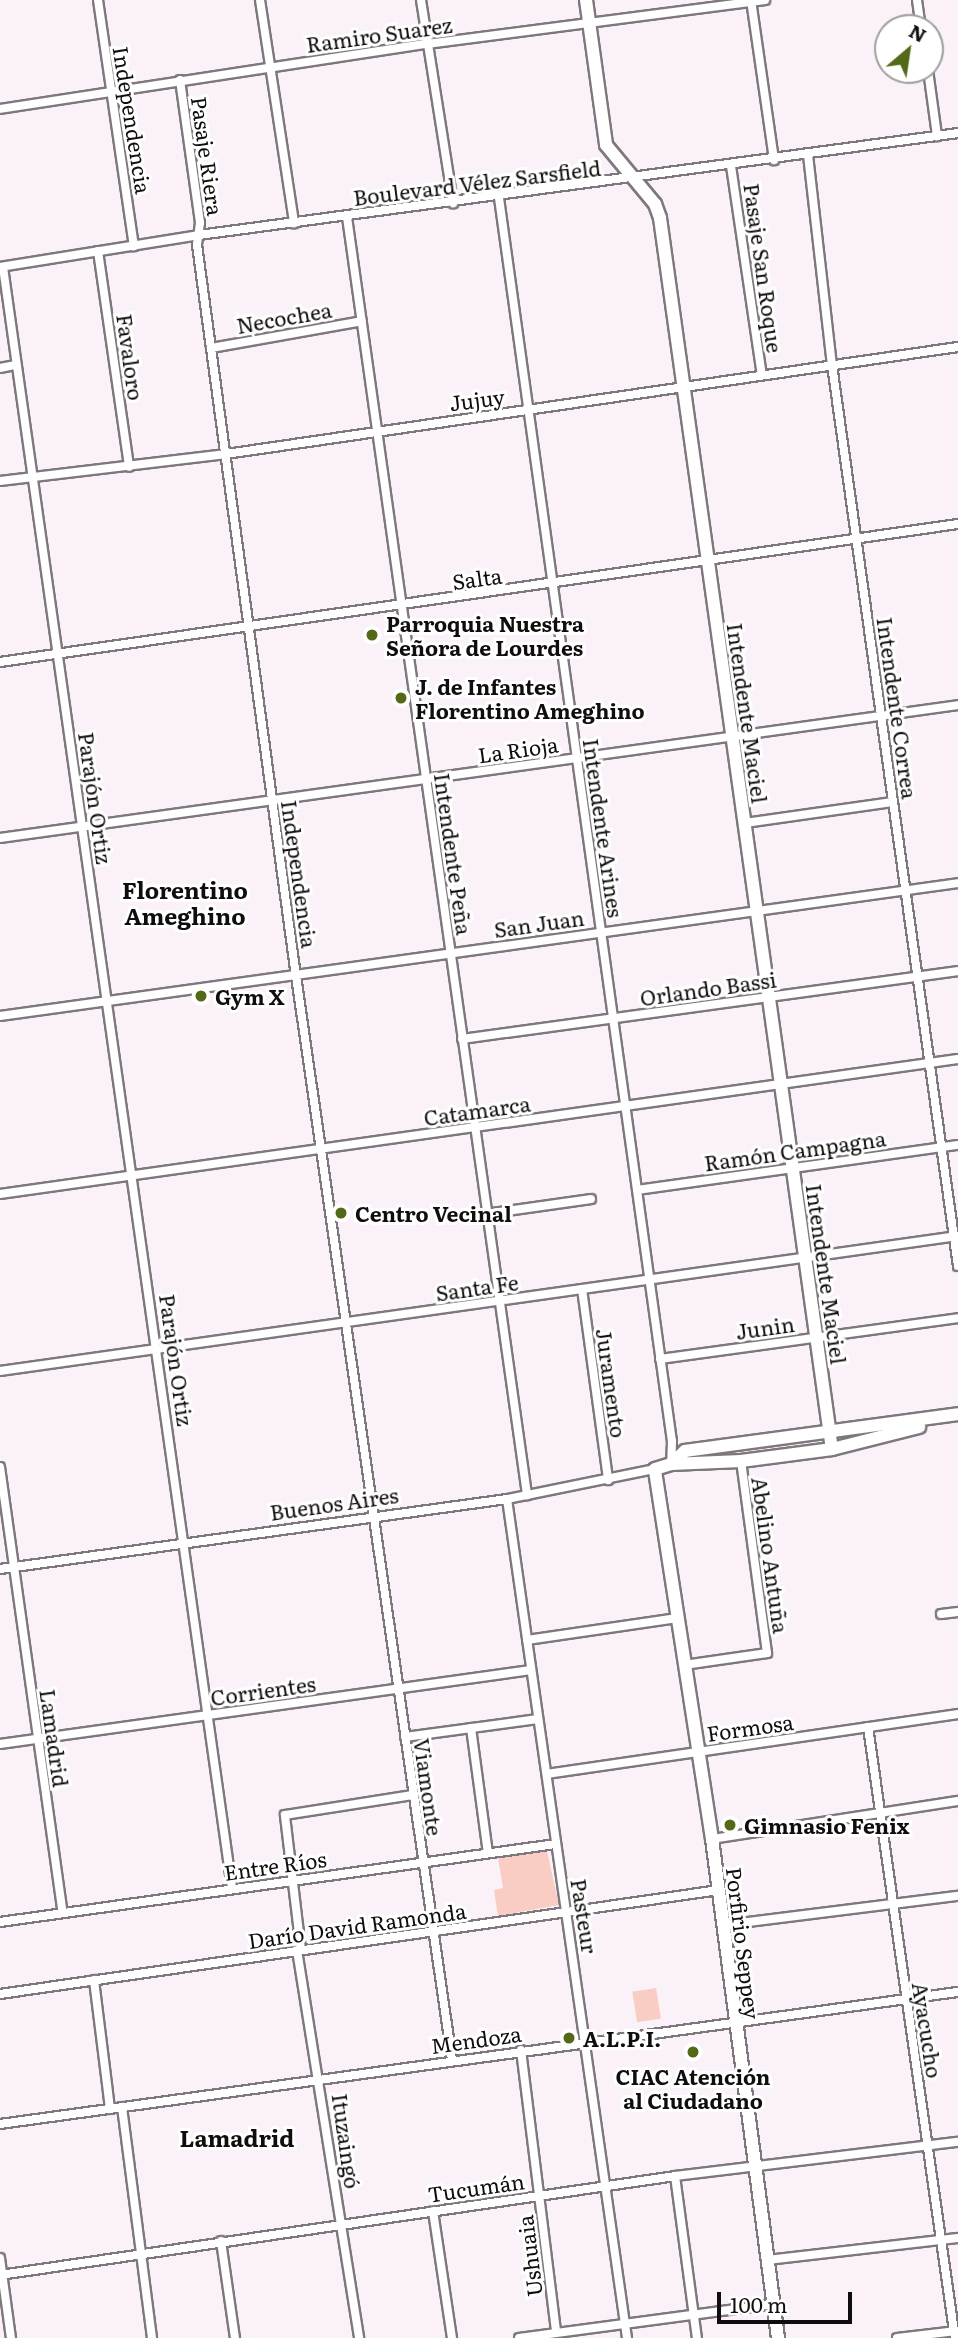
<!DOCTYPE html>
<meta charset="utf-8">
<style>
body{margin:0}
#map{position:relative;width:958px;height:2338px;overflow:hidden;background:#faf2f8;font-family:Literata,serif}
div>[style]{position:absolute}
[style*='--x']{left:calc(var(--x)*1px);top:calc(var(--y)*1px);width:calc(var(--w)*1px);rotate:calc(var(--a)*1deg)}
.green>*{inset:0;background:#f9cdc4;transform-origin:0 0}
.roads{filter:drop-shadow(2px 0 #7e777d) drop-shadow(-2px 0 #7e777d) drop-shadow(0 2px #7e777d) drop-shadow(0 -2px #7e777d)}
.street>*{height:8px;margin:-4px;padding:0 4px;transform-origin:4px;border-radius:4px;background:#fff}
.secondary>*{height:12px;margin:-6px;padding:0 6px;transform-origin:6px;border-radius:6px;background:#fff}
.dots>*{width:19px;height:19px;translate:-50% -50%;box-sizing:border-box;border:4px solid #fff;border-radius:50%}
span{translate:-50% -50%;white-space:nowrap;text-align:center;line-height:1.15;-webkit-text-stroke:6px #fff;paint-order:stroke}
.street-label{font-size:21px;color:#100d0f}
.poi-label{font-size:21px;color:#100d0f;font-weight:700}
.left{translate:0 -50%;text-align:left}
.neighbourhood-label{font-size:23px;color:#100d0f;font-weight:700}
.north{position:absolute;left:874px;top:14px;width:70px;height:70px;box-sizing:border-box;background:#fff;border:2px solid #9f9e9f;border-radius:50%;rotate:29deg;font-size:19px;font-weight:700;line-height:28px;text-align:center;color:#100d0f}
.north::after{content:'';display:block;margin:auto;width:24px;height:32px;background:#546917;clip-path:polygon(50% 0,100% 100%,50% 72%,0 100%)}
.scale{position:absolute;left:717px;top:2292px;width:135px;height:32px;box-sizing:border-box;border:4px solid #100d0f;border-top:0;padding-left:9px;font-size:21px;line-height:24px;white-space:nowrap;color:#100d0f;-webkit-text-stroke:5px #fff;paint-order:stroke}
</style>
<div id="map">
<div class="green">
<div style="clip-path:polygon(547px 1851px,559px 1905px,498px 1916px,494px 1890px,503px 1888px,498px 1858px)"></div>
<div style="left:656px;top:1988px;width:31px;height:24px;rotate:81deg"></div>
</div>
<div class="roads">
<div class="street">
<div style="--x:98;--y:0;--w:249;--a:81.7"></div>
<div style="--x:260;--y:0;--w:226;--a:81.3"></div>
<div style="--x:421;--y:0;--w:206;--a:81"></div>
<div style="--x:751;--y:0;--w:162;--a:81.8"></div>
<div style="--x:917;--y:0;--w:28;--a:82"></div>
<div style="--x:928;--y:70;--w:67;--a:82.2"></div>
<div style="--x:180;--y:80;--w:144;--a:82"></div>
<div style="--x:200;--y:223;--w:22;--a:98"></div>
<div style="--x:197;--y:245;--w:738;--a:82.29"></div>
<div style="--x:296;--y:976;--w:1095;--a:81.81"></div>
<div style="--x:0;--y:109;--w:432;--a:-8.7"></div>
<div style="--x:427;--y:44;--w:341;--a:-7.4"></div>
<div style="--x:808;--y:155;--w:211;--a:83.5"></div>
<div style="--x:832;--y:365;--w:910;--a:82.04"></div>
<div style="--x:731;--y:166;--w:211;--a:81.6"></div>
<div style="--x:499;--y:198;--w:1255;--a:82.08"></div>
<div style="--x:672;--y:1441;--w:23;--a:92"></div>
<div style="--x:347;--y:217;--w:1291;--a:81.98"></div>
<div style="--x:98;--y:251;--w:218;--a:81.8"></div>
<div style="--x:0;--y:267;--w:202;--a:-9.1"></div>
<div style="--x:199;--y:235;--w:766;--a:-7.65"></div>
<div style="--x:3;--y:267;--w:1638;--a:81.96"></div>
<div style="--x:211;--y:348;--w:153;--a:-10.1"></div>
<div style="--x:0;--y:368;--w:16;--a:-11"></div>
<div style="--x:0;--y:481;--w:228;--a:-6.8"></div>
<div style="--x:226;--y:454;--w:740;--a:-8.32"></div>
<div style="--x:0;--y:662;--w:968;--a:-8.2"></div>
<div style="--x:745;--y:823;--w:149;--a:-8.1"></div>
<div style="--x:0;--y:838;--w:967;--a:-7.9"></div>
<div style="--x:0;--y:1016;--w:967;--a:-7.9"></div>
<div style="--x:462;--y:1039;--w:501;--a:-7.81"></div>
<div style="--x:637;--y:1190;--w:324;--a:-8"></div>
<div style="--x:0;--y:1194;--w:967;--a:-8.02"></div>
<div style="--x:486;--y:1214;--w:106;--a:-8.1"></div>
<div style="--x:582;--y:1289;--w:193;--a:82.2"></div>
<div style="--x:660;--y:1359;--w:301;--a:-7.8"></div>
<div style="--x:0;--y:1371;--w:967;--a:-8.02"></div>
<div style="--x:0;--y:1467;--w:450;--a:82"></div>
<div style="--x:507;--y:1499;--w:848;--a:81.86"></div>
<div style="--x:0;--y:1569;--w:512;--a:-7.86"></div>
<div style="--x:507;--y:1499;--w:151;--a:-11.5"></div>
<div style="--x:941;--y:1614;--w:17;--a:-7"></div>
<div style="--x:527;--y:1640;--w:152;--a:-8.3"></div>
<div style="--x:684;--y:1665;--w:84;--a:-8.2"></div>
<div style="--x:767;--y:1653;--w:194;--a:-97.7"></div>
<div style="--x:868;--y:1727;--w:617;--a:81.9"></div>
<div style="--x:471;--y:1728;--w:126;--a:82.3"></div>
<div style="--x:405;--y:1737;--w:134;--a:-7.7"></div>
<div style="--x:0;--y:1744;--w:536;--a:-7.93"></div>
<div style="--x:547;--y:1774;--w:415;--a:-8.3"></div>
<div style="--x:712;--y:1839;--w:249;--a:-8.8"></div>
<div style="--x:0;--y:1922;--w:561;--a:-7.99"></div>
<div style="--x:724;--y:1925;--w:236;--a:-7.1"></div>
<div style="--x:297;--y:1950;--w:393;--a:80.9"></div>
<div style="--x:301;--y:1950;--w:136;--a:-96.8"></div>
<div style="--x:285;--y:1815;--w:130;--a:-8.9"></div>
<div style="--x:94;--y:1980;--w:130;--a:82.9"></div>
<div style="--x:0;--y:1994;--w:726;--a:-8.23"></div>
<div style="--x:521;--y:2050;--w:285;--a:82.9"></div>
<div style="--x:122;--y:2107;--w:233;--a:82.6"></div>
<div style="--x:0;--y:2124;--w:967;--a:-7.85"></div>
<div style="--x:675;--y:2176;--w:163;--a:82.3"></div>
<div style="--x:433;--y:2211;--w:128;--a:81.5"></div>
<div style="--x:221;--y:2241;--w:98;--a:81.8"></div>
<div style="--x:0;--y:2258;--w:81;--a:82.2"></div>
<div style="--x:767;--y:2260;--w:192;--a:-6.6"></div>
<div style="--x:0;--y:2275;--w:682;--a:-8.34"></div>
<div style="--x:675;--y:2176;--w:285;--a:-6.9"></div>
<div style="--x:519;--y:2338;--w:257;--a:-7.6"></div>
<div style="--x:897;--y:2338;--w:60;--a:-6.7"></div>
</div>
<div class="secondary">
<div style="--x:586;--y:0;--w:146;--a:82.1"></div>
<div style="--x:606;--y:145;--w:77;--a:50.3"></div>
<div style="--x:655;--y:204;--w:15;--a:70"></div>
<div style="--x:660;--y:218;--w:1243;--a:82.05"></div>
<div style="--x:671;--y:1464;--w:70;--a:-2.5"></div>
<div style="--x:741;--y:1461;--w:92;--a:-7.5"></div>
<div style="--x:832;--y:1449;--w:90;--a:-14.2"></div>
<div style="--x:778;--y:2338;--w:503;--a:-97.53"></div>
<div style="--x:712;--y:1839;--w:374;--a:-98.8"></div>
<div style="--x:655;--y:1469;--w:17;--a:-17"></div>
<div style="--x:671;--y:1464;--w:19;--a:-43"></div>
<div style="--x:685;--y:1451;--w:275;--a:-7.7"></div>
</div>
</div>
<div class="dots">
<div style="left:372px;top:635px;background:#546917"></div>
<div style="left:401px;top:698px;background:#546917"></div>
<div style="left:201px;top:996px;background:#546917"></div>
<div style="left:341px;top:1213px;background:#546917"></div>
<div style="left:730px;top:1825px;background:#546917"></div>
<div style="left:569px;top:2038px;background:#546917"></div>
<div style="left:693px;top:2052px;background:#546917"></div>
</div>
<div class="street-label">
<span style="left:379px;top:34px;rotate:-8deg">Ramiro Suarez</span>
<span style="left:133px;top:120px;rotate:81deg">Independencia</span>
<span style="left:208px;top:156px;rotate:82deg">Pasaje Riera</span>
<span style="left:477px;top:182px;rotate:-7deg">Boulevard Vélez Sarsfield</span>
<span style="left:764px;top:268px;rotate:82deg">Pasaje San Roque</span>
<span style="left:284px;top:317px;rotate:-10deg">Necochea</span>
<span style="left:131px;top:357px;rotate:82deg">Favaloro</span>
<span style="left:477px;top:399px;rotate:-7deg">Jujuy</span>
<span style="left:477px;top:578px;rotate:-8deg">Salta</span>
<span style="left:898px;top:708px;rotate:82deg">Intendente Correa</span>
<span style="left:748px;top:713px;rotate:82deg">Intendente Maciel</span>
<span style="left:518px;top:749px;rotate:-8deg">La Rioja</span>
<span style="left:96px;top:798px;rotate:82deg">Parajón Ortiz</span>
<span style="left:604px;top:828px;rotate:82deg">Intendente Arines</span>
<span style="left:454px;top:854px;rotate:82deg">Intendente Peña</span>
<span style="left:300px;top:874px;rotate:82deg">Independencia</span>
<span style="left:539px;top:923px;rotate:-8deg">San Juan</span>
<span style="left:708px;top:988px;rotate:-8deg">Orlando Bassi</span>
<span style="left:477px;top:1110px;rotate:-8deg">Catamarca</span>
<span style="left:795px;top:1150px;rotate:-8deg">Ramón Campagna</span>
<span style="left:827px;top:1274px;rotate:82deg">Intendente Maciel</span>
<span style="left:477px;top:1287px;rotate:-8deg">Santa Fe</span>
<span style="left:765px;top:1327px;rotate:-8deg">Junin</span>
<span style="left:177px;top:1360px;rotate:82deg">Parajón Ortiz</span>
<span style="left:612px;top:1383px;rotate:82deg">Juramento</span>
<span style="left:334px;top:1503px;rotate:-8deg">Buenos Aires</span>
<span style="left:771px;top:1555px;rotate:82deg">Abelino Antuña</span>
<span style="left:263px;top:1690px;rotate:-8deg">Corrientes</span>
<span style="left:750px;top:1727px;rotate:-8deg">Formosa</span>
<span style="left:55px;top:1738px;rotate:82deg">Lamadrid</span>
<span style="left:429px;top:1787px;rotate:82deg">Viamonte</span>
<span style="left:275px;top:1865px;rotate:-8deg">Entre Ríos</span>
<span style="left:585px;top:1916px;rotate:81deg">Pasteur</span>
<span style="left:357px;top:1925px;rotate:-8deg">Darío David Ramonda</span>
<span style="left:744px;top:1943px;rotate:83deg">Porfirio Seppey</span>
<span style="left:928px;top:2030px;rotate:81deg">Ayacucho</span>
<span style="left:476px;top:2039px;rotate:-8deg">Mendoza</span>
<span style="left:347px;top:2141px;rotate:82deg">Ituzaingó</span>
<span style="left:476px;top:2187px;rotate:-8deg">Tucumán</span>
<span style="left:529px;top:2256px;rotate:-97deg">Ushuaia</span>
</div>
<div class="poi-label">
<span class="left" style="left:386px;top:635px">Parroquia Nuestra<br>Señora de Lourdes</span>
<span class="left" style="left:415px;top:698px">J. de Infantes<br>Florentino Ameghino</span>
<span class="left" style="left:215px;top:996px">Gym X</span>
<span class="left" style="left:355px;top:1213px">Centro Vecinal</span>
<span class="left" style="left:744px;top:1825px">Gimnasio Fenix</span>
<span class="left" style="left:583px;top:2038px">A.L.P.I.</span>
<span style="left:693px;top:2088px">CIAC Atención<br>al Ciudadano</span>
</div>
<div class="neighbourhood-label">
<span style="left:185px;top:902px">Florentino<br>Ameghino</span>
<span style="left:237px;top:2137px">Lamadrid</span>
</div>
<div class="north">N</div>
<div class="scale">100 m</div>
</div>
